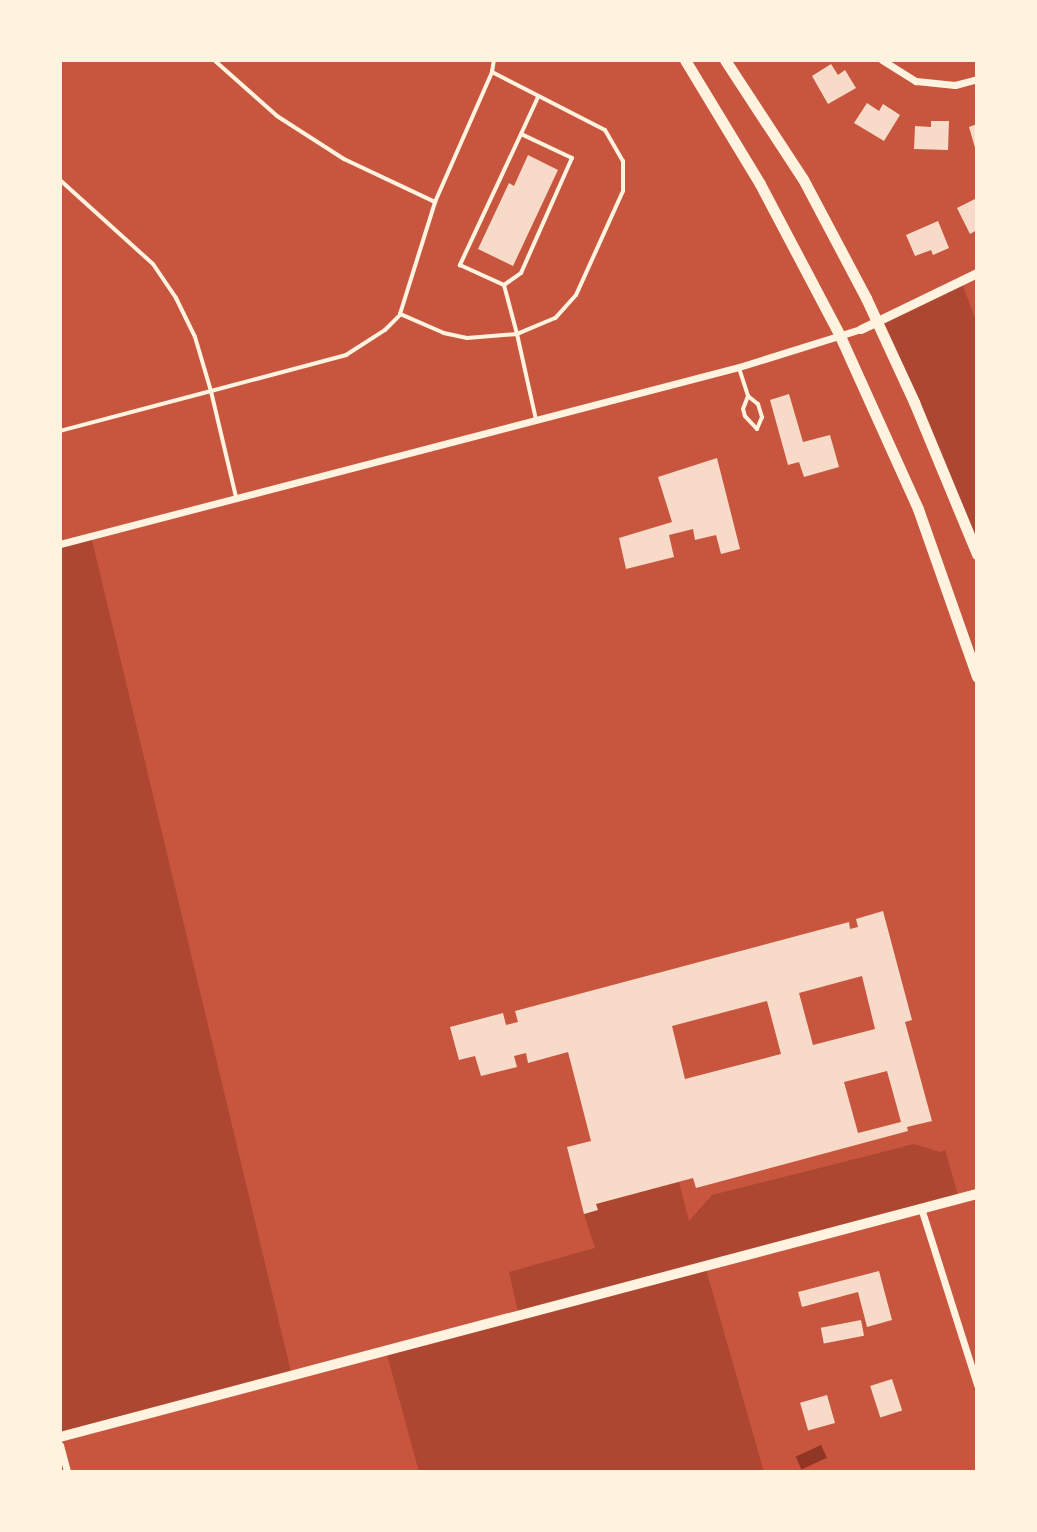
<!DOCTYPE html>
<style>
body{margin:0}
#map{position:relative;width:1037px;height:1532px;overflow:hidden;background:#c8553d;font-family:"Work Sans",sans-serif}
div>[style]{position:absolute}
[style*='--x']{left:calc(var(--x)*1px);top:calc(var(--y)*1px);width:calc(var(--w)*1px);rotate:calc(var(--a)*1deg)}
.green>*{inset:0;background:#ae4732}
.water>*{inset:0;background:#8f3625;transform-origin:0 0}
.building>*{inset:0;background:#f7dbc8;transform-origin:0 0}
.service>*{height:4px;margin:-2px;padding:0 2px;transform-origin:2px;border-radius:2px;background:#fff3e0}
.minor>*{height:7px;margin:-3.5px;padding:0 3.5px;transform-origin:3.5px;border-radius:3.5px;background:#fff3e0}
.tertiary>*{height:9px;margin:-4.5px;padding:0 4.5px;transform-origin:4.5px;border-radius:4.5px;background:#fff3e0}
.secondary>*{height:10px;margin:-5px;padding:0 5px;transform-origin:5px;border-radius:5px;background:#fff3e0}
.primary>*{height:11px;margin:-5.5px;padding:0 5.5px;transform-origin:5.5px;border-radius:5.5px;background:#fff3e0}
span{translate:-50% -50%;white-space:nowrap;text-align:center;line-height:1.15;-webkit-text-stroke:8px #fff3e0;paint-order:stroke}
.frame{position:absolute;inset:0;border:62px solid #fff3e0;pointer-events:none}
</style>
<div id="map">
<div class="green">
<div style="clip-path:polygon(961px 280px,977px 324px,977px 554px,878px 322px)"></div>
<div style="clip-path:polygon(91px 536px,292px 1376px,60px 1437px,60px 544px)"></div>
<div style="clip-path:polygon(914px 1144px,940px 1152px,945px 1150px,959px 1199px,705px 1266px,764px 1472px,419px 1472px,386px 1351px,519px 1316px,509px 1272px,595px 1248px,584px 1214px,598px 1203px,679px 1182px,689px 1221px,712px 1195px)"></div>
</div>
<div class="water">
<div style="left:821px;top:1445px;width:14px;height:28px;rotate:65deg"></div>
</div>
<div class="building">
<div style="clip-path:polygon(831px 64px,838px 75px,845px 70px,856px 88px,828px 104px,812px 76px)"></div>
<div style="clip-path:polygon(867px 103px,879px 111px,883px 104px,900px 115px,884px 141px,854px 123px)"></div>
<div style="clip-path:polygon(931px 121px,949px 121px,948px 150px,914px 149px,915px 126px,931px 127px)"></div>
<div style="clip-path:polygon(977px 124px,977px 151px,976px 151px,969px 127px)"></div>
<div style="clip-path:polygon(528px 155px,558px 170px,513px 266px,478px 249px,509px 183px,514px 186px)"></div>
<div style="clip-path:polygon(977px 198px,977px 230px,970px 234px,957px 208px)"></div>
<div style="clip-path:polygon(938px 221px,949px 248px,933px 255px,931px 250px,915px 256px,906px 235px)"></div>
<div style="clip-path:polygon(789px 394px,803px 442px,830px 435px,839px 467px,804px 477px,799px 462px,788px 465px,770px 400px)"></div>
<div style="clip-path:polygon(717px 458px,740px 549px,721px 554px,716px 535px,695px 540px,693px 529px,669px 535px,674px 557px,626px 569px,619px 538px,672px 522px,658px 477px)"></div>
<div style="clip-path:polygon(evenodd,883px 911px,912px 1020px,905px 1022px,932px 1121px,907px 1127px,908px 1131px,696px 1188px,693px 1178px,596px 1204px,598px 1210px,584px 1214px,567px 1147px,591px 1141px,568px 1052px,528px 1063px,526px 1053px,514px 1056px,517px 1067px,481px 1076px,475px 1056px,459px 1060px,450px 1027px,503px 1013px,506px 1025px,518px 1022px,515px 1011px,849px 922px,850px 929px,858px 927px,856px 919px,883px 911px,862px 976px,875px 1029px,813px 1045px,799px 993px,862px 976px,883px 911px,767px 1001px,781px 1054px,685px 1079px,672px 1026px,767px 1001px,883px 911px,887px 1071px,901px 1122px,858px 1133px,844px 1082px,887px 1071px)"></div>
<div style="clip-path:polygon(879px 1271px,892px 1320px,867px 1327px,858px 1292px,802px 1307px,798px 1292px)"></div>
<div style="left:861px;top:1320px;width:16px;height:41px;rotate:79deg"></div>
<div style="left:892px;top:1379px;width:33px;height:23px;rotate:72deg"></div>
<div style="left:827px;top:1395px;width:29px;height:28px;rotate:74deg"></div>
</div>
<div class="service">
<div style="--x:214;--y:60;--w:84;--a:41.6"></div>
<div style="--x:277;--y:116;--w:80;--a:32.7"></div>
<div style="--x:344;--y:159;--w:101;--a:25.3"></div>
<div style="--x:492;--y:72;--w:12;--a:-81"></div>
<div style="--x:521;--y:134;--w:41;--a:-65.3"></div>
<div style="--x:60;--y:180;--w:125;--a:42.1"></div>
<div style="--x:153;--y:264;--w:41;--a:55.9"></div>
<div style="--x:176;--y:298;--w:43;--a:64"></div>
<div style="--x:195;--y:337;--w:56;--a:73.5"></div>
<div style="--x:211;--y:391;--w:156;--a:165.2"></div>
<div style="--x:504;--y:285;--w:21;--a:-35"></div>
<div style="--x:521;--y:273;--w:126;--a:-66.1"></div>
<div style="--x:572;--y:158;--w:56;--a:-154.8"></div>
<div style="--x:521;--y:134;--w:145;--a:115"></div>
<div style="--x:460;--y:265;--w:48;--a:24.4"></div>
<div style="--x:504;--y:285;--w:51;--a:75.1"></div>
<div style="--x:517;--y:334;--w:50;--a:175.4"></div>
<div style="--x:467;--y:338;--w:24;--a:-168"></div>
<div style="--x:444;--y:333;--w:48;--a:-156.6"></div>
<div style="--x:400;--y:314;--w:117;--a:-72.6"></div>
<div style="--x:435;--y:202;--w:142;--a:-66.3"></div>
<div style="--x:492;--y:72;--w:127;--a:27.2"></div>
<div style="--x:605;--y:130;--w:36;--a:60"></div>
<div style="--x:623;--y:161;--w:30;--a:90"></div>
<div style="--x:623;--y:191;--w:114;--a:114.3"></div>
<div style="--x:576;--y:295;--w:31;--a:132"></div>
<div style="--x:555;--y:318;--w:41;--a:157.2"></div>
<div style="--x:517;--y:334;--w:88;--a:77.5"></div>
<div style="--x:739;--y:368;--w:29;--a:72"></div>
<div style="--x:748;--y:396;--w:13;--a:39"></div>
<div style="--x:758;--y:404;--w:14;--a:73"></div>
<div style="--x:762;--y:417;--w:13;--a:113"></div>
<div style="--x:757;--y:429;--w:18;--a:-133"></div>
<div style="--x:745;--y:416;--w:7;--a:-106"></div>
<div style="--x:743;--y:409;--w:14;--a:-69"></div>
<div style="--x:236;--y:497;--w:109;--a:-103.3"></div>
<div style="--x:211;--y:391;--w:140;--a:-14.9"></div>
<div style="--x:346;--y:355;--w:46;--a:-32.7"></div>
<div style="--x:385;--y:330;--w:21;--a:-45"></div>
</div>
<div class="minor">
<div style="--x:882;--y:60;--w:40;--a:32"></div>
<div style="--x:916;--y:81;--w:39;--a:6"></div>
<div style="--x:955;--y:85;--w:23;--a:-15"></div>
<div style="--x:60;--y:544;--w:702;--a:-14.61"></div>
<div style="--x:739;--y:367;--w:128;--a:-17.3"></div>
<div style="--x:921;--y:1208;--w:186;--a:72.4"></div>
<div style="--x:60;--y:1445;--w:28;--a:75"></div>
</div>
<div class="tertiary">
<div style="--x:861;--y:329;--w:129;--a:-25.8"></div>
</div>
<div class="secondary">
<div style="--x:60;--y:1437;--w:949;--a:-14.84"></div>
</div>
<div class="primary">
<div style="--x:685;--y:60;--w:145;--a:58.8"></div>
<div style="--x:760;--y:184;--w:172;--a:62.2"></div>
<div style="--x:840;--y:336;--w:190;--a:65.7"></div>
<div style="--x:918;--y:509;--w:178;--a:70.6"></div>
<div style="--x:725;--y:60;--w:142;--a:56.8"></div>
<div style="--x:803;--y:179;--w:135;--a:62.1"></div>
<div style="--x:866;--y:298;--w:115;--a:65.2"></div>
<div style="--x:914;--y:402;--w:165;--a:67.5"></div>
</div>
<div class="frame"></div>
</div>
